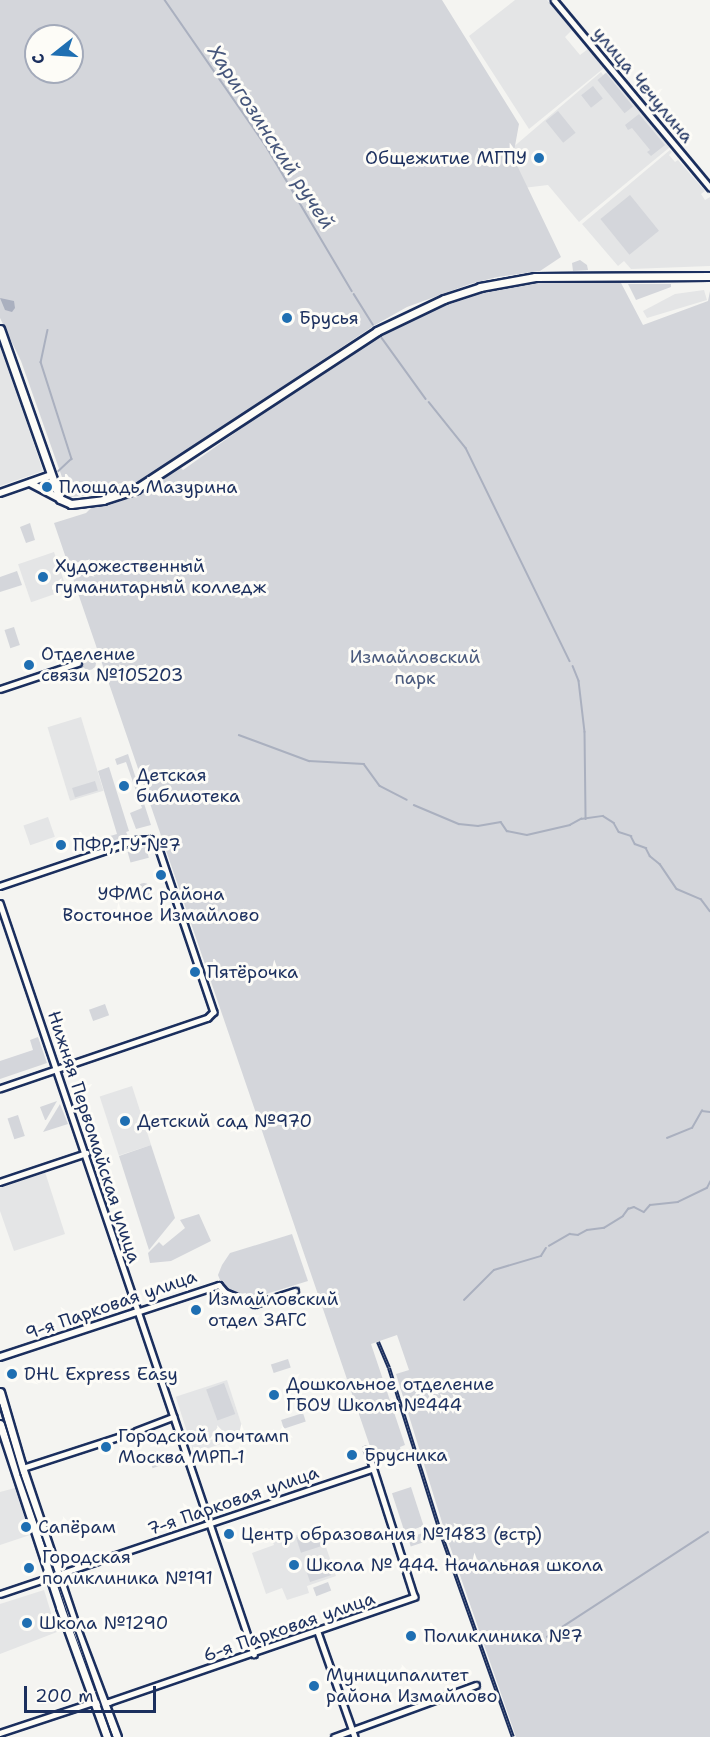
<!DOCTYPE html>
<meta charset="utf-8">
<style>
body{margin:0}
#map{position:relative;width:710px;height:1737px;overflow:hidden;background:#f4f4f1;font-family:"Shantell Sans",sans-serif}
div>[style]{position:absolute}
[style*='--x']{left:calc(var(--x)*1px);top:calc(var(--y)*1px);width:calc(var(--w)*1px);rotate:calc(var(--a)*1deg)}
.built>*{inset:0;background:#e4e5e6;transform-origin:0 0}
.green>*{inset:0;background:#d4d6db;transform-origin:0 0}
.round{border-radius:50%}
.water>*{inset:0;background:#aab0bf}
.stream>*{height:1.5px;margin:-0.75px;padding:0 0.75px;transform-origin:0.75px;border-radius:0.75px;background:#aab0bf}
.roads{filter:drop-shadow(2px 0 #1b2f5e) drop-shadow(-2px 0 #1b2f5e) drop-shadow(0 2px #1b2f5e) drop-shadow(0 -2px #1b2f5e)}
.minor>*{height:4.5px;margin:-2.25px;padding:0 2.25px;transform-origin:2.25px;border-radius:2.25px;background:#fdfcf7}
.tertiary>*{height:6px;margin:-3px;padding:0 3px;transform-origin:3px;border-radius:3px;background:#fdfcf7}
.secondary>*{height:7px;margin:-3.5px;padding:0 3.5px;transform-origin:3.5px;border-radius:3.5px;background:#fdfcf7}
.tram>*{height:1.5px;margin:-0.75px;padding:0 0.75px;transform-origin:0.75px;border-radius:0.75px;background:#1b2f5e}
.rail>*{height:4px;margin-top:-2px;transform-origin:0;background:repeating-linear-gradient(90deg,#fdfcf7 0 4.5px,#1b2f5e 0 9px);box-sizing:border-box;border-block:2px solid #1b2f5e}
.dots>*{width:16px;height:16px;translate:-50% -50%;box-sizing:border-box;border:3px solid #fdfcf7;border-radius:50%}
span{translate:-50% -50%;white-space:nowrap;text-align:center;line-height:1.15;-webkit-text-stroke:6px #fdfcf7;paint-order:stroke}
.street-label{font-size:18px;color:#1b2f5e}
.poi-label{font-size:18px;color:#1b2f5e}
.right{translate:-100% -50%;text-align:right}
.left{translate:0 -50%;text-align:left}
.park-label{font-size:18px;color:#49597d}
.water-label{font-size:20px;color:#46567b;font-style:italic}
.north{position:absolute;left:24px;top:24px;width:60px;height:60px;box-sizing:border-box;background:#fdfcf7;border:2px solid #a3aaba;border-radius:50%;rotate:253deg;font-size:16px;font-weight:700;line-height:24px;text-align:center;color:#1b2f5e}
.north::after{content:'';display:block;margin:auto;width:21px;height:27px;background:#1f6fb2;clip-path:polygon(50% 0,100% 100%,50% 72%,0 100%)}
.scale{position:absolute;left:24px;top:1686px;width:132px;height:27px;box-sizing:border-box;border:3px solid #1b2f5e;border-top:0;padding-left:8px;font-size:18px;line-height:21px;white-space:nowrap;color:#1b2f5e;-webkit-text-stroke:4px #fdfcf7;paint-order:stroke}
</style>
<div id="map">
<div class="built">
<div style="clip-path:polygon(515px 0,547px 0,572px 30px,565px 37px,580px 55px,588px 49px,604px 68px,529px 129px,469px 36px)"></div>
<div style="clip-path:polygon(601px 72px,603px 75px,607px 72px,670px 147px,579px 222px,548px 185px,523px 188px,511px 149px)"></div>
<div style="clip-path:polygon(670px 150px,672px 152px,669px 155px,675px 162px,678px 160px,705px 191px,701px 194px,705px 200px,710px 197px,710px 266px,631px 269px,624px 261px,618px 266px,582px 224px)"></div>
<div style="clip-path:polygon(704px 290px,707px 300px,647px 318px,643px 311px,675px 294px)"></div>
<div style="clip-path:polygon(0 342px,43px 471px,0 486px)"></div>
<div style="left:54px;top:552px;width:40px;height:38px;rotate:71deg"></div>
<div style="left:81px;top:717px;width:77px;height:35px;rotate:73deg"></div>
<div style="left:48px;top:817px;width:21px;height:26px;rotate:71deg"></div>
<div style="left:132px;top:1086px;width:62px;height:34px;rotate:72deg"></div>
<div style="clip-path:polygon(45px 1172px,65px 1234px,14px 1251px,0 1211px,0 1187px)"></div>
<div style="left:227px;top:1380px;width:59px;height:54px;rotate:72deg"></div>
<div style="clip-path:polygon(15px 1488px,30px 1535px,0 1545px,0 1492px)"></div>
<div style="clip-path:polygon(319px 1527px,336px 1576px,307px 1586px,309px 1593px,287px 1600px,282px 1588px,266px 1594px,252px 1553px,274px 1545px,271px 1537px,292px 1530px,294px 1536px)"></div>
<div style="clip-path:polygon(44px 1590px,57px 1632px,0 1654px,0 1604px)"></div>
</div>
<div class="green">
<div style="clip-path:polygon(evenodd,0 0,442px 0,519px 124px,513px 157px,561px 257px,540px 271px,497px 277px,470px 284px,407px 307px,375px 325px,146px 478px,105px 494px,69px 497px,21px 361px,0 318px,0 0,36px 36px,72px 36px,72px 72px,36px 72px,36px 36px)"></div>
<div style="left:606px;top:73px;width:43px;height:11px;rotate:51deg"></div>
<div style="left:593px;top:86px;width:16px;height:15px;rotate:52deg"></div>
<div style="left:558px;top:111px;width:28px;height:16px;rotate:51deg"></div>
<div style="clip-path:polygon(639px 114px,665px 145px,651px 156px,647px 152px,650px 150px,632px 128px,628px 130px,625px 125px)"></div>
<div style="left:630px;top:195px;width:46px;height:38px;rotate:51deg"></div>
<div style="clip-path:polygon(580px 260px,587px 265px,588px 270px,573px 271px,572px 263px)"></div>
<div style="clip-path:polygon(557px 279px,620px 281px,643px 325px,708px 301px,710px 291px,710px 1737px,516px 1737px,445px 1532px,396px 1374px,409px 1370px,397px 1335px,371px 1344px,405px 1445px,400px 1447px,401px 1452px,375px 1461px,54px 523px,86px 513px,92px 507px,139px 494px,181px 468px,183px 470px,329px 366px,404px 321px,484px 290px,510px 284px)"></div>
<div style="clip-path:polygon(628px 284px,671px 284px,671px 287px,636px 300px)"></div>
<div style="clip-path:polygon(30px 523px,35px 540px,26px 543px,20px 527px)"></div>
<div style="clip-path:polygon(17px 571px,22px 585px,0 592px,0 577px)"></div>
<div style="left:14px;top:627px;width:19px;height:10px;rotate:72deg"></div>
<div class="round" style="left:82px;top:656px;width:14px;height:14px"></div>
<div style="clip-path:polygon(128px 754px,151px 825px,136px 829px,130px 813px,142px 808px,126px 762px,117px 765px,115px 759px)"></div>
<div style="clip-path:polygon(109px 767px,129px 831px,126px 832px,128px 836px,81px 851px,79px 845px,117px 834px,98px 771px)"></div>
<div style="left:95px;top:781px;width:10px;height:24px;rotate:73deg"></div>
<div style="left:146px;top:847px;width:11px;height:19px;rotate:75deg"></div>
<div class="round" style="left:137px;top:883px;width:14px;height:14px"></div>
<div style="left:105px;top:1004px;width:12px;height:17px;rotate:70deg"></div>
<div style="clip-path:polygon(38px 1037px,47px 1063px,0 1079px,0 1061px,33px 1050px,30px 1040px)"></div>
<div style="clip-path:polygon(57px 1101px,46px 1120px,45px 1120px,40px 1107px)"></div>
<div style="clip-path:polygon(60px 1104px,68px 1124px,43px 1132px)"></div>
<div style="left:18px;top:1115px;width:22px;height:11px;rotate:72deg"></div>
<div style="clip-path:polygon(151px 1145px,175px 1218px,149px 1250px,119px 1156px)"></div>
<div style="clip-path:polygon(199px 1214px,211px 1241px,171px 1261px,150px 1263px,148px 1253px,159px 1242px,163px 1246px,185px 1228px,180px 1220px)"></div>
<div style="clip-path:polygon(292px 1234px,308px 1281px,253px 1298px,227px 1290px,222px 1285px,218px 1275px,222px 1265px,230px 1253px)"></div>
<div style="left:288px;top:1359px;width:9px;height:18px;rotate:72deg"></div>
<div style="left:224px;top:1383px;width:33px;height:19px;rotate:70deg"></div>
<div style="left:303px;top:1413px;width:9px;height:23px;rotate:72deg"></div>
<div style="left:156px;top:1451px;width:15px;height:9px;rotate:70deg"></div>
<div style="left:411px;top:1487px;width:41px;height:20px;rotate:72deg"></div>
<div style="left:316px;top:1531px;width:16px;height:21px;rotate:72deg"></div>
<div style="left:426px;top:1532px;width:9px;height:19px;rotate:72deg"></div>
<div style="left:326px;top:1560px;width:16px;height:22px;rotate:72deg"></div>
<div style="left:328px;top:1582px;width:9px;height:16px;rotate:69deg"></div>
</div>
<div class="water">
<div style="clip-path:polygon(0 298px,14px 301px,15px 308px,12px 312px,5px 310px)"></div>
</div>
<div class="stream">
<div style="--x:165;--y:0;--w:181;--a:55.3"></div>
<div style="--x:268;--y:149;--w:165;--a:59.4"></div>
<div style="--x:354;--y:294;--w:36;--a:58"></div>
<div style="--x:48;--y:330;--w:33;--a:102"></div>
<div style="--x:41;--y:362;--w:102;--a:72.3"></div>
<div style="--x:72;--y:459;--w:18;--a:137"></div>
<div style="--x:382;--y:338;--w:75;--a:54.2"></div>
<div style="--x:429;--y:402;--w:59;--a:51.2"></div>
<div style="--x:466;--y:448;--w:237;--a:64"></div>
<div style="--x:573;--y:666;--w:16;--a:68"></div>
<div style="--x:579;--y:681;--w:51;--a:83.3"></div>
<div style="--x:585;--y:732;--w:87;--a:89.3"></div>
<div style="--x:239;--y:735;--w:75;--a:20.4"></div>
<div style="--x:309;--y:761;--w:55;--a:3.1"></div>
<div style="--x:364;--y:764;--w:27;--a:54"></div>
<div style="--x:380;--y:786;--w:30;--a:27"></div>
<div style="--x:414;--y:805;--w:49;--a:22.9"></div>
<div style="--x:459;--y:824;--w:19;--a:6"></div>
<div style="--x:478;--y:826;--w:23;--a:-10"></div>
<div style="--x:501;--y:822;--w:11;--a:56"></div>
<div style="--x:507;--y:831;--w:20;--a:11"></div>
<div style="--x:527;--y:835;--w:44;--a:-13.1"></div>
<div style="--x:570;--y:825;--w:13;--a:-29"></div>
<div style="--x:581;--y:819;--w:22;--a:-8"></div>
<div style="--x:603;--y:816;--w:13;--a:32"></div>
<div style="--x:614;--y:823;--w:10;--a:61"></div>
<div style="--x:619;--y:832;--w:13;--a:18"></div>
<div style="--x:631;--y:836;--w:9;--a:63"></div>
<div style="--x:635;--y:844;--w:12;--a:20"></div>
<div style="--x:646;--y:848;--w:9;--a:63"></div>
<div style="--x:650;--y:856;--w:13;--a:39"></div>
<div style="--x:660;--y:864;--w:30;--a:56"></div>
<div style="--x:677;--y:889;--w:26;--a:23"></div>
<div style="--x:701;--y:899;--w:15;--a:53"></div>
<div style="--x:667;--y:1138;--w:27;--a:-22"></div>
<div style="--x:692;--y:1128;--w:20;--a:-60"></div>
<div style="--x:702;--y:1111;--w:8;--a:7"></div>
<div style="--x:549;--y:1246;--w:24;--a:-30"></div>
<div style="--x:570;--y:1234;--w:8;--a:7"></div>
<div style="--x:578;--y:1235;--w:10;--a:-29"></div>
<div style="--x:587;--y:1230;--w:17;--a:-7"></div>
<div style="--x:604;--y:1228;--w:22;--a:-32"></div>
<div style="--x:623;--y:1216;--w:9;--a:-54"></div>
<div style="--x:628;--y:1209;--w:6;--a:-18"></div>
<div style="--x:634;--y:1207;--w:11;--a:27"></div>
<div style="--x:644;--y:1212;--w:9;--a:-49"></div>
<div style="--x:650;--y:1205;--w:28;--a:-6"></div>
<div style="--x:678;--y:1202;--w:32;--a:-26"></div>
<div style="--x:707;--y:1188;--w:7;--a:-63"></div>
<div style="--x:464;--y:1300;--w:42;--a:-45"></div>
<div style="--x:494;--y:1270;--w:49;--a:-16.6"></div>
<div style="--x:541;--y:1256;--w:9;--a:-58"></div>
<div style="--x:547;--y:1637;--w:192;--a:-33.1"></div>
</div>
<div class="roads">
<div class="minor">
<div style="--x:554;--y:0;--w:244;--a:50.2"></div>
<div style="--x:0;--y:689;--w:82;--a:-18.4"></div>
<div style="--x:0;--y:886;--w:144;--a:-18.7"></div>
<div style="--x:136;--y:840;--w:14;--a:-4"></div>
<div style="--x:150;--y:839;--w:13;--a:48"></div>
<div style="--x:159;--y:849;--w:172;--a:71.4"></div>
<div style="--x:214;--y:1012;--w:8;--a:135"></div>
<div style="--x:208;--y:1018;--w:220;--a:161.2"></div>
<div style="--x:0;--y:903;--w:793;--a:71.31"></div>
<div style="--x:0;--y:1182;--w:91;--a:-18.6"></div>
<div style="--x:137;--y:1312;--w:86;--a:-18.2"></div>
<div style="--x:219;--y:1285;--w:9;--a:49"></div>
<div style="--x:225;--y:1292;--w:32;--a:22"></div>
<div style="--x:255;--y:1304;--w:42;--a:-18"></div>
<div style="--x:136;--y:1431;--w:40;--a:-21"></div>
<div style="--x:20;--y:1469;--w:117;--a:-18"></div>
<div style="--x:0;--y:1594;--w:391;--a:-18.6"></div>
<div style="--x:318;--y:1632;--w:111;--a:70.6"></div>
<div style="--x:0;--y:1733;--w:95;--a:-18.4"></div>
<div style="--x:90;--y:1703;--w:19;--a:-3"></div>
<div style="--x:109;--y:1702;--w:323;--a:-19"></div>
<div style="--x:414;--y:1597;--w:154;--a:-107.7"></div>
<div style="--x:334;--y:1737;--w:151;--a:-20.1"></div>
</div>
<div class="tertiary">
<div style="--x:30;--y:483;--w:34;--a:28"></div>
<div style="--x:0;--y:493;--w:54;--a:-19.4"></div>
<div style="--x:0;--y:1357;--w:144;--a:-18.2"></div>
</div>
<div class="secondary">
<div style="--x:0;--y:329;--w:180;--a:70.6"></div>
<div style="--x:60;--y:499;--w:12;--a:24"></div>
<div style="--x:71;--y:504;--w:32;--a:-7"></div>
<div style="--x:103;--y:500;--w:35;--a:-18"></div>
<div style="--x:136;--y:489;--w:288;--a:-33.2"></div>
<div style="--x:377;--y:331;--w:74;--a:-25.5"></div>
<div style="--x:444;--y:299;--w:38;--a:-18"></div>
<div style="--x:480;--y:287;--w:56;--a:-10.3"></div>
<div style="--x:535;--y:277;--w:175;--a:-0.3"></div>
<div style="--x:0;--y:1392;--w:75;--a:73.7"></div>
<div style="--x:21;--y:1464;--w:176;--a:71.5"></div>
<div style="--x:77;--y:1631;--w:113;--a:69.3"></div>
<div style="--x:0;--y:1424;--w:193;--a:71.8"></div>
<div style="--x:60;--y:1607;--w:138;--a:70.1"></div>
</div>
</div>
<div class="tram">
<div style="--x:0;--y:1405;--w:73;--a:73.3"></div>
<div style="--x:21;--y:1475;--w:278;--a:70.7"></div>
</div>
<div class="rail">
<div style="--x:378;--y:1342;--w:28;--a:67"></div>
<div style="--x:389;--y:1368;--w:174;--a:72.6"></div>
<div style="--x:441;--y:1534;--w:215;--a:70.5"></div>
</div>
<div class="dots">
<div style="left:539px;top:158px;background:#1f6fb2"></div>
<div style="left:287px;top:318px;background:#1f6fb2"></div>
<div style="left:47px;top:487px;background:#1f6fb2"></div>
<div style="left:43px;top:577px;background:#1f6fb2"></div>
<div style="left:29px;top:665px;background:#1f6fb2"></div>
<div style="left:124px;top:786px;background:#1f6fb2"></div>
<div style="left:61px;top:845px;background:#1f6fb2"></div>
<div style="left:161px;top:875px;background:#1f6fb2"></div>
<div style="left:195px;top:972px;background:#1f6fb2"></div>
<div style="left:125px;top:1121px;background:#1f6fb2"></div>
<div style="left:196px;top:1310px;background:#1f6fb2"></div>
<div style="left:12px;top:1374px;background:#1f6fb2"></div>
<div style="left:274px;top:1395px;background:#1f6fb2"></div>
<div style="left:106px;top:1447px;background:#1f6fb2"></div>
<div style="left:352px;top:1455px;background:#1f6fb2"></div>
<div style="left:26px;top:1527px;background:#1f6fb2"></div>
<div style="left:229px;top:1534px;background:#1f6fb2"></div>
<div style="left:294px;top:1565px;background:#1f6fb2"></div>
<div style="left:29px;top:1568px;background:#1f6fb2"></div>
<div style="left:27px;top:1623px;background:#1f6fb2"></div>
<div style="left:411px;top:1636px;background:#1f6fb2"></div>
<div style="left:314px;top:1686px;background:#1f6fb2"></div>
</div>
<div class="street-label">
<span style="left:643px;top:85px;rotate:50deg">улица Чечулина</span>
<span style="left:94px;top:1137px;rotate:72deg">Нижняя Первомайская улица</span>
<span style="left:111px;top:1305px;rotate:-19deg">9-я Парковая улица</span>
<span style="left:233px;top:1501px;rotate:-19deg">7-я Парковая улица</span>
<span style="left:289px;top:1627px;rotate:-19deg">6-я Парковая улица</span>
</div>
<div class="poi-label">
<span class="right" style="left:527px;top:158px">Общежитие МГПУ</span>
<span class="left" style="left:299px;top:318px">Брусья</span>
<span class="left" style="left:59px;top:487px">Площадь Мазурина</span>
<span class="left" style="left:55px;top:577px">Художественный<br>гуманитарный колледж</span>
<span class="left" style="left:41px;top:665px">Отделение<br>связи №105203</span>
<span class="left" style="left:136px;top:786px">Детская<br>библиотека</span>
<span class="left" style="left:73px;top:845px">ПФР, ГУ №7</span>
<span style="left:161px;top:905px">УФМС района<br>Восточное Измайлово</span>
<span class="left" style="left:207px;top:972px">Пятёрочка</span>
<span class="left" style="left:137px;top:1121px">Детский сад №970</span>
<span class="left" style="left:208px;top:1310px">Измайловский<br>отдел ЗАГС</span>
<span class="left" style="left:24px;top:1374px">DHL Express Easy</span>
<span class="left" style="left:286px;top:1395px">Дошкольное отделение<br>ГБОУ Школы №444</span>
<span class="left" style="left:118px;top:1447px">Городской почтамп<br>Москва МРП-1</span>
<span class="left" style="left:364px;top:1455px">Брусника</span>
<span class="left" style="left:38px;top:1527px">Сапёрам</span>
<span class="left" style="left:241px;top:1534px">Центр образования №1483 (встр)</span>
<span class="left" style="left:42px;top:1568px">Городская<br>поликлиника №191</span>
<span class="left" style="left:306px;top:1565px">Школа № 444. Начальная школа</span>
<span class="left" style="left:39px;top:1623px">Школа №1290</span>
<span class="left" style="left:424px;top:1636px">Поликлиника №7</span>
<span class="left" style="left:326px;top:1686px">Муниципалитет<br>района Измайлово</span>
</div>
<div class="park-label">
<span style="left:415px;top:668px">Измайловский<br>парк</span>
</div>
<div class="water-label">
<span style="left:271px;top:137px;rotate:57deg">Харигозинский ручей</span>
</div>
<div class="north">С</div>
<div class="scale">200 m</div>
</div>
